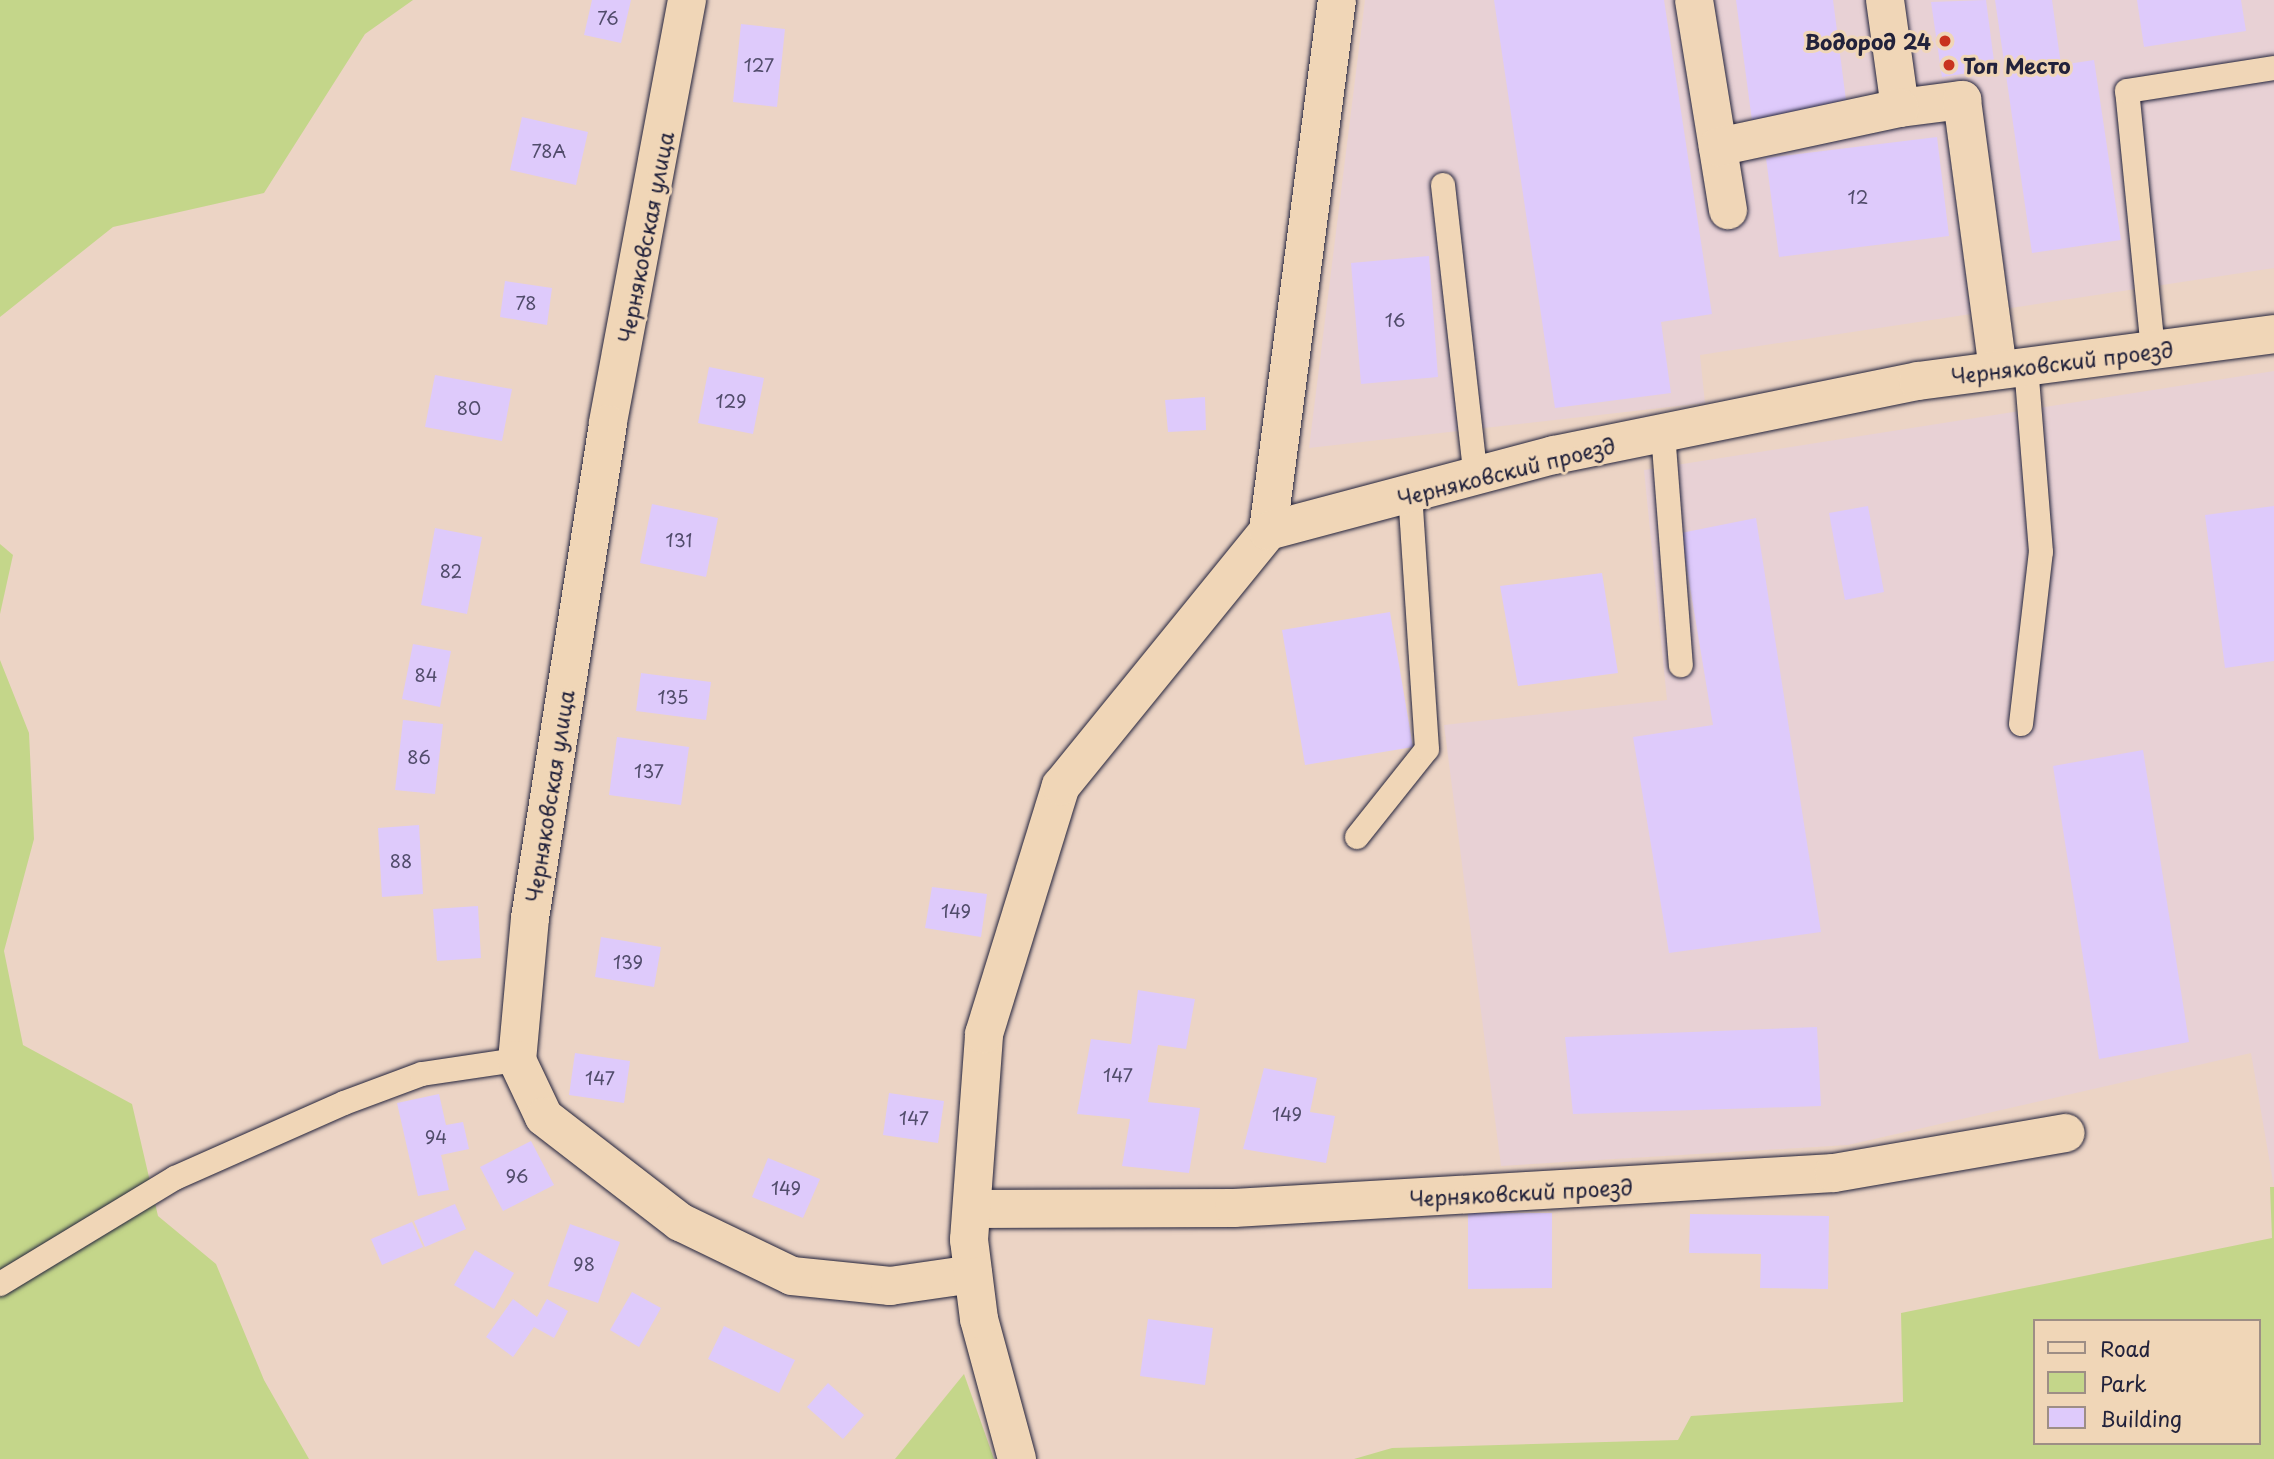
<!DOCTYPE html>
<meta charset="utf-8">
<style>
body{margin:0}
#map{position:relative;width:2274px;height:1459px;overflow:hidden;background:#ecd4c5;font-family:"Playpen Sans",sans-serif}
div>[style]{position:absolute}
.built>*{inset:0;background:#e8d1d5}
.green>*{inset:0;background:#c4d68a}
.building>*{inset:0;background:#decafb}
.roads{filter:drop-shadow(0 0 2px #22223b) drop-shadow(0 0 2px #22223b)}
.service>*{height:24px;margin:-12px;padding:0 12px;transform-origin:12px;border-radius:12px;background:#f0d6b7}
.minor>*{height:38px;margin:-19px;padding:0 19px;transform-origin:19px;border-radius:19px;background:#f0d6b7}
.tertiary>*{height:38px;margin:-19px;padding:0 19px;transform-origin:19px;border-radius:19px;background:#f0d6b7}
.dots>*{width:19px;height:19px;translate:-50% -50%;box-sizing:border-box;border:4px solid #f0d6b7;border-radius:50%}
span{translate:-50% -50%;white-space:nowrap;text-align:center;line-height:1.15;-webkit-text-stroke:6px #f0d6b7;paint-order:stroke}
.number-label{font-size:18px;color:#514c6b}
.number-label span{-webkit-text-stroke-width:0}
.poi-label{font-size:21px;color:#22223b;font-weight:700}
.right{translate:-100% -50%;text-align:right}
.left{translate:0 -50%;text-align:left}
.street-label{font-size:21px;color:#22223b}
.legend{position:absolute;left:2033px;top:1319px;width:228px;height:126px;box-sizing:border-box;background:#f0d6b7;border:2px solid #9e8e85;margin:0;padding:9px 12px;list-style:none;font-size:21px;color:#22223b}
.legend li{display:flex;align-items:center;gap:14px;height:35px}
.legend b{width:35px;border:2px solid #9e8e85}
</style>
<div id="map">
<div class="built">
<div style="clip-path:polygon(1365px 0,2274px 0,2274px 268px,1700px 355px,1705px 403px,1309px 448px)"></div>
<div style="clip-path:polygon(2274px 371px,2274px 1187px,2251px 1053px,1848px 1145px,1501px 1166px,1444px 725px,1667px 700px,1644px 470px)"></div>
</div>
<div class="green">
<div style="clip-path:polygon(0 0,413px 0,365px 34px,264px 193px,113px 227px,0 317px)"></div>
<div style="clip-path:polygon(0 544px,13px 555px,0 614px)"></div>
<div style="clip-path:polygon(0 660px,29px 733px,34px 839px,4px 951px,23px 1045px,132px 1104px,158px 1216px,216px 1264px,264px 1380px,309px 1459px,0 1459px)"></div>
<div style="clip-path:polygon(evenodd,2270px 1187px,2274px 1187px,2274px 1459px,1354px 1459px,1392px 1448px,1678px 1440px,1691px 1416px,1903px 1402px,1901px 1313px,2272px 1238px,2270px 1187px,2034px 1321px,2258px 1321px,2258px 1443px,2034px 1443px,2034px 1321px)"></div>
<div style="clip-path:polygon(964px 1374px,994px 1459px,895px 1459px)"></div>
</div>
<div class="building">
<div style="clip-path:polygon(592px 0,631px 0,621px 43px,584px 35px)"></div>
<div style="clip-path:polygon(1494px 0,1664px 0,1712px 314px,1661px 322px,1671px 393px,1555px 408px)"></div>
<div style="clip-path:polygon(1736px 0,1833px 0,1847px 108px,1752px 121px)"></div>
<div style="clip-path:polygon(1986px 0,1995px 69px,1942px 77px,1931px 2px)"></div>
<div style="clip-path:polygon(1995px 0,2052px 0,2061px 65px,2094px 60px,2121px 240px,2032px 253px)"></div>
<div style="clip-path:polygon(2137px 0,2241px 0,2246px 31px,2144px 47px)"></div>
<div style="clip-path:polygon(741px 24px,785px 29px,777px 107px,733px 102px)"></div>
<div style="clip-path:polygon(522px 117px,588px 132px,576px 185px,510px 170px)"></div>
<div style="clip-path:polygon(1937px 137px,1949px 236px,1779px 257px,1766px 158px)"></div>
<div style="clip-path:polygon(1429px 256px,1438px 377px,1361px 384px,1351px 263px)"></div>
<div style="clip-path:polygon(505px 281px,552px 288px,547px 325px,500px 317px)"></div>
<div style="clip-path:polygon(709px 367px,764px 378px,753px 434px,698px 423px)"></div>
<div style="clip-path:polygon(435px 375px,512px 389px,502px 441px,425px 427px)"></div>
<div style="clip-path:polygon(1205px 397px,1206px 430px,1168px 432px,1165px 400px)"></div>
<div style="clip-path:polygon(652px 504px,718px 518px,706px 577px,640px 563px)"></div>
<div style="clip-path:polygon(1868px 506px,1884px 592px,1845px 600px,1829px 513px)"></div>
<div style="clip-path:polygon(2274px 506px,2274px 661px,2225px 668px,2205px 515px)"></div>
<div style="clip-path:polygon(1756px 518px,1821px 932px,1669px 953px,1633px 737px,1713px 725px,1681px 533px)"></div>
<div style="clip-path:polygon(435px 528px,482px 537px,467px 614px,421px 605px)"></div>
<div style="clip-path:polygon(1602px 573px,1618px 673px,1518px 686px,1500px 586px)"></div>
<div style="clip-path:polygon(1390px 612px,1413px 747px,1305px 765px,1282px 630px)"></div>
<div style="clip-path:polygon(413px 644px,451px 651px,440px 707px,402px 699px)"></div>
<div style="clip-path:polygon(641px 673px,711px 682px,706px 720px,636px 711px)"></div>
<div style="clip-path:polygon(403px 720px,443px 724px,435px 794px,395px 790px)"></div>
<div style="clip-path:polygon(617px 737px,689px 747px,681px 805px,609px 795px)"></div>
<div style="clip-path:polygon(2143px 750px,2189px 1042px,2099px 1059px,2053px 766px)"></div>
<div style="clip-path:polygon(419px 825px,423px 894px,382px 897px,378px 828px)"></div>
<div style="clip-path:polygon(932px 887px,987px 894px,981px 937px,925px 928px)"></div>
<div style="clip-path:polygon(478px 906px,481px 958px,437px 961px,433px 909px)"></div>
<div style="clip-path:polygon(601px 937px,661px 947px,654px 987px,595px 977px)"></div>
<div style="clip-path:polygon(1138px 990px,1195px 999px,1186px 1049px,1158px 1045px,1148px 1102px,1200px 1108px,1189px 1173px,1122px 1166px,1130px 1119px,1077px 1114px,1091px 1039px,1131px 1044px)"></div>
<div style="clip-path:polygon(1817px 1027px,1821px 1106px,1573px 1114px,1565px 1037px)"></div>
<div style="clip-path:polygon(575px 1053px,630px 1061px,624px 1103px,569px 1095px)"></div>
<div style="clip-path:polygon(1264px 1068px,1317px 1078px,1310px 1112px,1335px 1116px,1326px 1163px,1243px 1149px)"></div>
<div style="clip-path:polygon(889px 1093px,944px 1101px,938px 1143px,883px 1135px)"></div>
<div style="clip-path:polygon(439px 1094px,446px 1125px,463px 1122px,469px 1149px,441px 1155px,449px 1190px,418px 1196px,397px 1103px)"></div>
<div style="clip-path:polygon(531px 1141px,554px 1185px,503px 1211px,480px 1167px)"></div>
<div style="clip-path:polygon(768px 1158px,820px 1179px,803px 1218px,752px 1197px)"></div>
<div style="clip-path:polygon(455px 1204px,466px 1229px,425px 1247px,414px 1221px)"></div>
<div style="clip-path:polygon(1468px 1213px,1552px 1213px,1552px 1288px,1468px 1289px)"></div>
<div style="clip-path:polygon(1690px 1214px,1829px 1216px,1828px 1289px,1760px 1288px,1761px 1254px,1689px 1253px)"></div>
<div style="clip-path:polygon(412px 1222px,423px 1247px,382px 1265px,371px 1239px)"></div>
<div style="clip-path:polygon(570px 1224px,620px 1242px,598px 1303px,548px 1286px)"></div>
<div style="clip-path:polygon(475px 1250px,514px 1273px,494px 1309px,454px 1285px)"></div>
<div style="clip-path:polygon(632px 1292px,661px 1308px,639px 1347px,610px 1330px)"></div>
<div style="clip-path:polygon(513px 1299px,537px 1317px,547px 1299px,568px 1311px,554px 1338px,534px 1327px,513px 1357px,486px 1337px)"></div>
<div style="clip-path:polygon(1148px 1319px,1213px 1328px,1205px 1385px,1140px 1376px)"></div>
<div style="clip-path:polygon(724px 1326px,795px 1360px,779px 1393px,708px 1359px)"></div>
<div style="clip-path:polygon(828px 1383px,864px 1415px,843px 1439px,807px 1407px)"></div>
</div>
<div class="roads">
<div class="service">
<div style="left:1443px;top:185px;width:294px;rotate:83.6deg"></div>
<div style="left:2153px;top:350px;width:260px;rotate:-95.7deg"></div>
<div style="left:2127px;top:91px;width:149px;rotate:-8.9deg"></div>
<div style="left:1663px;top:433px;width:233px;rotate:85.6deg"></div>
<div style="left:2021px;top:724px;width:173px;rotate:-83.4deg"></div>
<div style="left:2041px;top:552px;width:186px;rotate:-94.6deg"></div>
<div style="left:1357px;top:837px;width:112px;rotate:-51.5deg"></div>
<div style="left:1427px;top:749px;width:254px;rotate:-93.8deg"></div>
<div style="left:0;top:1284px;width:205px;rotate:-31.2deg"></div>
<div style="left:175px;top:1178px;width:185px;rotate:-23.9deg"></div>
<div style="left:344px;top:1103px;width:83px;rotate:-20.4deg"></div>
<div style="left:422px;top:1074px;width:96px;rotate:-8.4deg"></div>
</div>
<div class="minor">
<div style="left:687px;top:0;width:431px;rotate:100.6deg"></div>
<div style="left:608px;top:424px;width:500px;rotate:98.97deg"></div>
<div style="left:530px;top:918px;width:143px;rotate:95.2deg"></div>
<div style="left:517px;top:1060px;width:63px;rotate:64.7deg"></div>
<div style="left:544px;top:1117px;width:172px;rotate:37.7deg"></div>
<div style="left:680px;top:1222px;width:124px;rotate:25.7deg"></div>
<div style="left:792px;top:1276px;width:99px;rotate:5.8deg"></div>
<div style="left:890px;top:1286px;width:84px;rotate:-8.2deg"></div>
<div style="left:1694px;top:0;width:213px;rotate:80.8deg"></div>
<div style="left:1885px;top:0;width:109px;rotate:82.1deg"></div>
<div style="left:1900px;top:108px;width:63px;rotate:-7.4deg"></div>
<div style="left:1962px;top:100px;width:272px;rotate:82.4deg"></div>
<div style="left:1718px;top:147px;width:186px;rotate:-12.1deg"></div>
<div style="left:972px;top:1209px;width:262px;rotate:-0.2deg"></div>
<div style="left:1234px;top:1208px;width:601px;rotate:-3.34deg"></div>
<div style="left:1834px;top:1173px;width:235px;rotate:-9.8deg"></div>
<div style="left:1017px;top:1459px;width:145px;rotate:-105.2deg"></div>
<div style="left:979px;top:1319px;width:80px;rotate:-97.2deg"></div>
<div style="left:969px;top:1240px;width:207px;rotate:-85.8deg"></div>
<div style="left:984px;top:1034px;width:260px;rotate:-72.8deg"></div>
<div style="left:1061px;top:786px;width:328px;rotate:-50.9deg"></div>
<div style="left:1268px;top:531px;width:535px;rotate:-82.6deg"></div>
</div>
<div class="tertiary">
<div style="left:1268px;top:531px;width:296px;rotate:-14.9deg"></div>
<div style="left:1554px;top:455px;width:371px;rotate:-11.5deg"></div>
<div style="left:1918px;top:381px;width:359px;rotate:-7.5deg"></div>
</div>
</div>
<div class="dots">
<div style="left:1945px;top:41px;background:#c8321e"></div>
<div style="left:1949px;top:65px;background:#c8321e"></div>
</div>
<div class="number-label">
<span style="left:608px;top:18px">76</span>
<span style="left:759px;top:65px">127</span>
<span style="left:549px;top:151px">78А</span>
<span style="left:1858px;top:197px">12</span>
<span style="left:526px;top:303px">78</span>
<span style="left:1395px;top:320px">16</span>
<span style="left:731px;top:401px">129</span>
<span style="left:469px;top:408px">80</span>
<span style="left:679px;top:540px">131</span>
<span style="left:451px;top:571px">82</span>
<span style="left:426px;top:675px">84</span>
<span style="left:673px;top:697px">135</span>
<span style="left:419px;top:757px">86</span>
<span style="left:649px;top:771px">137</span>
<span style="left:401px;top:861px">88</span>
<span style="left:956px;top:911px">149</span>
<span style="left:628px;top:962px">139</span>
<span style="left:1118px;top:1075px">147</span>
<span style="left:600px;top:1078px">147</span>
<span style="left:1287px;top:1114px">149</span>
<span style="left:914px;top:1118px">147</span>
<span style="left:436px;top:1137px">94</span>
<span style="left:517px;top:1176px">96</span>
<span style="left:786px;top:1188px">149</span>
<span style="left:584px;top:1264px">98</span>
</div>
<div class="poi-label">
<span class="right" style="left:1931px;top:41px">Водород 24</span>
<span class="left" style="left:1963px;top:65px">Топ Место</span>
</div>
<div class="street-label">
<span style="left:645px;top:237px;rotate:-79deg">Черняковская улица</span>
<span style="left:2062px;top:362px;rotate:-7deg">Черняковский проезд</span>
<span style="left:1506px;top:471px;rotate:-14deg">Черняковский проезд</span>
<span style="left:549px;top:796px;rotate:-81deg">Черняковская улица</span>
<span style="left:1521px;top:1192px;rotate:-3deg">Черняковский проезд</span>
</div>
<ul class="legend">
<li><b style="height:9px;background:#f0d6b7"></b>Road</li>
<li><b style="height:19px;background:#c4d68a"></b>Park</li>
<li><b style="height:19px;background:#decafb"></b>Building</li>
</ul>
</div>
